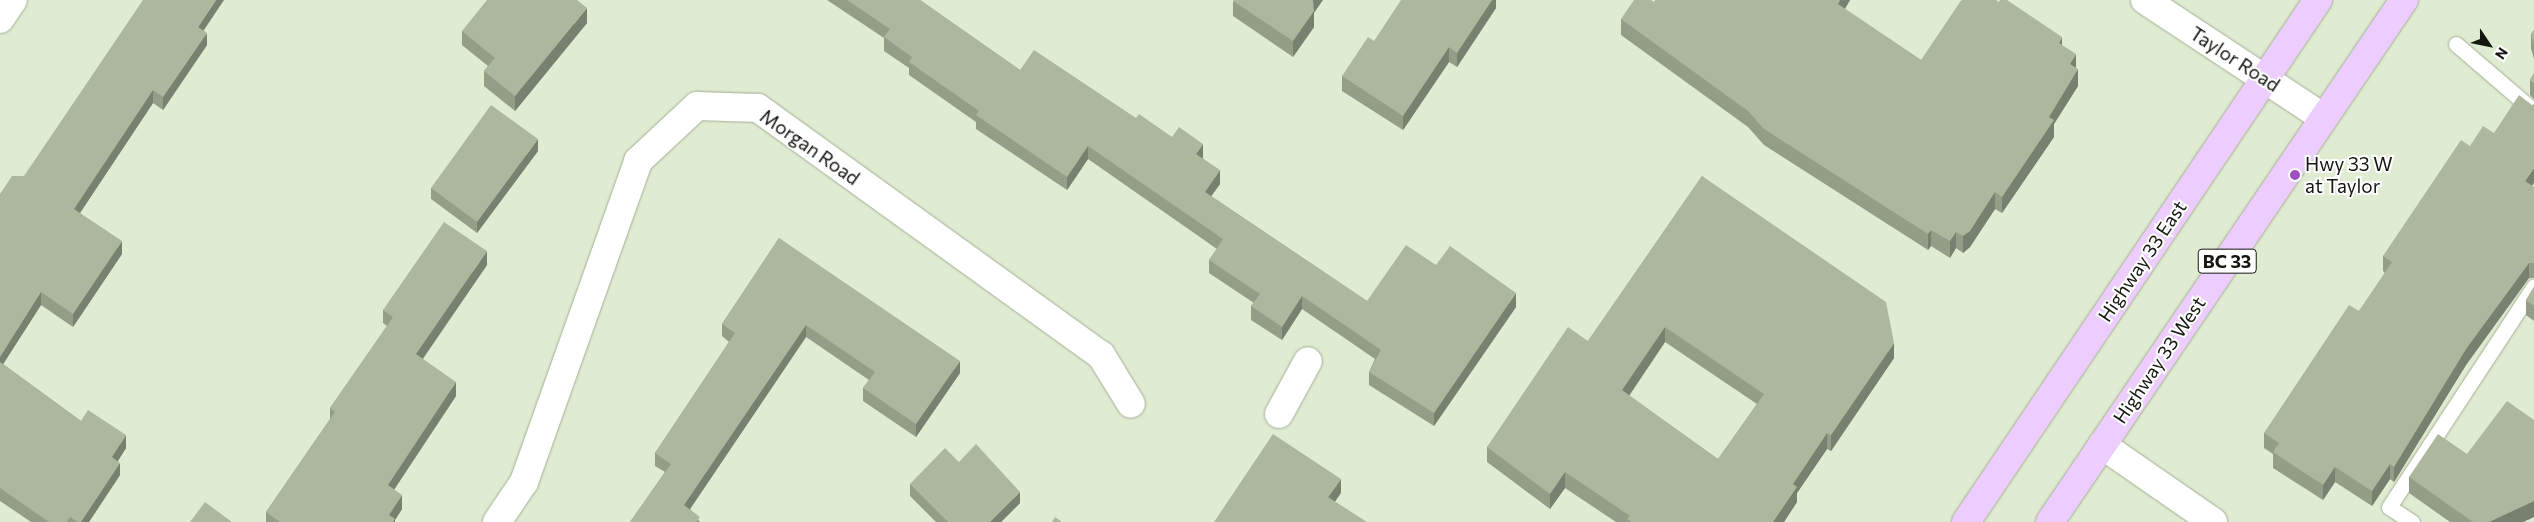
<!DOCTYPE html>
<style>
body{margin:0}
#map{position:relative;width:2534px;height:522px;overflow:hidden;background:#e0ecd2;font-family:Commissioner,sans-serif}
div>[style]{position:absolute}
.roads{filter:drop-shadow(0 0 1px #a3ae95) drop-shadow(0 0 1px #a3ae95)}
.lane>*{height:15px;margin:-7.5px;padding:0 7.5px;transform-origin:7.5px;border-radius:7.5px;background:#fff}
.street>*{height:28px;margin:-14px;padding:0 14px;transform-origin:14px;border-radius:14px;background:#fff}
.primary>*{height:28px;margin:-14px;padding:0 14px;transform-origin:14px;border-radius:14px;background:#eccdfd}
.wall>*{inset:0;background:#949d88}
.shaded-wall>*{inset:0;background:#78806f}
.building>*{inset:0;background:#acb79e}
.dots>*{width:14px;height:14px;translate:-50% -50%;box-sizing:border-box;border:2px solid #fff;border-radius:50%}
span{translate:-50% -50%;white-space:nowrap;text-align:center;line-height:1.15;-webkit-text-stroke:4px #fff;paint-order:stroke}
.shield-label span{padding:1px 4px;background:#fff;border:1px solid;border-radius:4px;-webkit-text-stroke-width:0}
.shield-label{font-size:18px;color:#13170e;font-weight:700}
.street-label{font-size:19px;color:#13170e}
.poi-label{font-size:19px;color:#13170e}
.left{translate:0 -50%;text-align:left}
.north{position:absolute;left:2464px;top:20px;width:50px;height:50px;-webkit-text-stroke:4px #fff;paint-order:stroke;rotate:124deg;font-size:14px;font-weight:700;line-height:20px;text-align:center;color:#13170e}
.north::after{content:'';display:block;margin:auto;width:18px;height:22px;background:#13170e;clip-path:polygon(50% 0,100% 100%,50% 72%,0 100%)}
</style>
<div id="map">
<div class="roads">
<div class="lane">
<div style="left:2456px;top:44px;width:103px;rotate:40.7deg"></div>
<div style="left:2412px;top:522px;width:27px;rotate:-147deg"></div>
<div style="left:2389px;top:507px;width:264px;rotate:-56.7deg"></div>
</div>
<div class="street">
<div style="left:2145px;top:0;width:214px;rotate:33.4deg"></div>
<div style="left:0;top:19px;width:23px;rotate:-56deg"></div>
<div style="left:1279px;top:414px;width:60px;rotate:-61.3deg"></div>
<div style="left:2102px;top:445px;width:135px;rotate:34.7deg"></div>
<div style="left:497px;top:522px;width:48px;rotate:-56deg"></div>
<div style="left:524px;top:482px;width:341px;rotate:-70.4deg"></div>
<div style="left:638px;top:161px;width:81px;rotate:-43deg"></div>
<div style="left:697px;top:106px;width:61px;rotate:1.9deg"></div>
<div style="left:758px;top:108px;width:423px;rotate:35.8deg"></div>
<div style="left:1101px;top:355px;width:57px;rotate:58.5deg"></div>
</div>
<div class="primary">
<div style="left:1966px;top:522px;width:630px;rotate:-56.01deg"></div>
<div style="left:2050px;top:522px;width:631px;rotate:-55.86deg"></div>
</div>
</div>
<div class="wall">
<div style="clip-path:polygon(827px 0,920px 0,1020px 70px,1136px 118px,1172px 137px,1203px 157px,1203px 158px,1220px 184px,1211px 196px,1367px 301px,1436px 265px,1516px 307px,1434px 426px,1369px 385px,1369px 372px,1375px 359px,1302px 309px,1282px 340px,1251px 320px,1251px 306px,1254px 303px,1209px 273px,1209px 260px,1217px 249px,1088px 159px,1067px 190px,976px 129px,976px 122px,909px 75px,909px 68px,884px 51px,884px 38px)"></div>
<div style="clip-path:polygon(1496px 0,1496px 8px,1457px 67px,1449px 62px,1403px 130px,1342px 91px,1342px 76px,1374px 41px)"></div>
<div style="clip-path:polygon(1656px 0,1850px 0,1845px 9px,1921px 60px,2062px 45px,2076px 68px,2078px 86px,2054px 124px,2054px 137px,2002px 213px,1995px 209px,1970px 247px,1963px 253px,1956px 248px,1950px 258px,1931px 246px,1928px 250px,1764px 145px,1748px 127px,1621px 35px,1621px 19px,1654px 2px)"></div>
<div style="clip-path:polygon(1233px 1px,1314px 13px,1314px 27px,1293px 57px,1233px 16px)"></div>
<div style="clip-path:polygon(587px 23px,515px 111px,484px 86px,484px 71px,488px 66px,462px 45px,462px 31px)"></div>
<div style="clip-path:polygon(2534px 30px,2534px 59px,2531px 49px,2531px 34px)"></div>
<div style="clip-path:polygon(204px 31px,207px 45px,163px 110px,153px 103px,80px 213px,122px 254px,73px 327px,41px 305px,3px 364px,81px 421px,126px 448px,118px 461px,120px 475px,89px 522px,31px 522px,0 501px,0 194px,24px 176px)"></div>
<div style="clip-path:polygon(2534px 73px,2534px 99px,2530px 95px,2530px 80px)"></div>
<div style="clip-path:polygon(538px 151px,477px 233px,431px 199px,431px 188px)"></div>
<div style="clip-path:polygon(evenodd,1702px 176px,1894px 358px,1831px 451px,1827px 449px,1797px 493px,1797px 502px,1784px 522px,1616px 522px,1565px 488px,1550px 509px,1487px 462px,1487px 447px,1588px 341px,1702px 176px,1665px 342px,1757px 404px,1718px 459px,1629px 396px,1665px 342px)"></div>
<div style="clip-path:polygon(2532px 186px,2534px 187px,2534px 278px,2529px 278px,2466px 365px,2394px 482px,2390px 479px,2372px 506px,2335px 482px,2323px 500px,2273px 468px,2273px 454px,2264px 448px,2264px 433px,2359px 311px,2385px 273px,2383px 271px,2383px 256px)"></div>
<div style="clip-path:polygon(779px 238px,960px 373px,916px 437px,863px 401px,863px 388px,869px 380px,806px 337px,690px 509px,700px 522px,630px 522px,665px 472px,655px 466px,655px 453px,729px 342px,722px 336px,722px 324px)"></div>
<div style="clip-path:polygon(487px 265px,423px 359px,456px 396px,394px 489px,402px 509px,395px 520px,395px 522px,266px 522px,266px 512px,330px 419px,330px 408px,387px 326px,383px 323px,383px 310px)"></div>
<div style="clip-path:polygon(2534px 287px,2534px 321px,2526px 315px,2526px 300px)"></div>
<div style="clip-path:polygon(2534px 420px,2534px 517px,2523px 522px,2450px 522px,2409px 493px,2409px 477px,2467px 454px)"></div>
<div style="clip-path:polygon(959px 462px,1020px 503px,1001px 522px,936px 522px,910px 496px,910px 484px)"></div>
</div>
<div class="shaded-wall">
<div style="clip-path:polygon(216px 0,224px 0,198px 39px,198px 27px)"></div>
<div style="clip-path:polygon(1313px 0,1323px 0,1314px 13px,1314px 27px,1293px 57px,1293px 41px)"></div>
<div style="clip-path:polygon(1492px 0,1496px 0,1496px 8px,1457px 67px,1457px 53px)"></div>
<div style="clip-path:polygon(1840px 0,1850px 0,1838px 20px,1838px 4px)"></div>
<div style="clip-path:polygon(587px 8px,587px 23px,515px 111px,515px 96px)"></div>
<div style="clip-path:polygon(207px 33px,207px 45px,163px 110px,163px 97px)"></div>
<div style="clip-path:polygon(2062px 37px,2062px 54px,2059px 43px)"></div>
<div style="clip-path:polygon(1449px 47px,1449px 62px,1403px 130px,1403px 116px)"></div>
<div style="clip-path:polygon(2076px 54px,2076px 71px,2070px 64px)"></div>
<div style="clip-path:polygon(2078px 69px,2078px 86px,2054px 124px,2054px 137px,2002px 213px,2002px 197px,2049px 117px)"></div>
<div style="clip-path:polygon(153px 90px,153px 103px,74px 222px,74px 209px)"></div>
<div style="clip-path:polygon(538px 139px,538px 151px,477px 233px,477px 222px)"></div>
<div style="clip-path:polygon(1203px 144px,1203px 157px,1196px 167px,1196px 154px)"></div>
<div style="clip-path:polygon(1088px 146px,1088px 159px,1067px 190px,1067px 177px)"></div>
<div style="clip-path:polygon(2534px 168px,2534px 183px,2525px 196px,2525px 181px)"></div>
<div style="clip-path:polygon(1220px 170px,1220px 184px,1205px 205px,1205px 192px)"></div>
<div style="clip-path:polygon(1995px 192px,1995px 209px,1970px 247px,1963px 253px,1963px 236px)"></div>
<div style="clip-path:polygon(1931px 230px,1931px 246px,1928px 250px,1928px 234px)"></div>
<div style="clip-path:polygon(1956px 232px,1956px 248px,1950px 258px,1950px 241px)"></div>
<div style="clip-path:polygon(122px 241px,122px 254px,73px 327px,73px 314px)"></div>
<div style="clip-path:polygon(487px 251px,487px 265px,416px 368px,416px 354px)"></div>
<div style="clip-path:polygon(2529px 263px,2529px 278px,2466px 365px,2394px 482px,2394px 467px,2466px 349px)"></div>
<div style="clip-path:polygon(41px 292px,41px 305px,0 369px,0 357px)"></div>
<div style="clip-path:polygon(1516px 293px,1516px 307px,1434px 426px,1434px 413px)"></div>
<div style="clip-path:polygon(1302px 296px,1302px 309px,1282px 340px,1282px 327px)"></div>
<div style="clip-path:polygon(806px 325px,806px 337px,684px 518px,684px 505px)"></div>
<div style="clip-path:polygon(1665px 327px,1665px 342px,1622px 406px,1622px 390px)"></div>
<div style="clip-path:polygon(1894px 343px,1894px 358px,1831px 451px,1831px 435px)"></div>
<div style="clip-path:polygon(960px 361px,960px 373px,916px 437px,916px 424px)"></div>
<div style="clip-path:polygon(456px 382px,456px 396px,388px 499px,388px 485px)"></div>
<div style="clip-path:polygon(1827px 433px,1827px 449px,1797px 493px,1797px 502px,1784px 522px,1773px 522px,1793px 484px)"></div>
<div style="clip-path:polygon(126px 435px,126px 448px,112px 470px,112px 457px)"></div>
<div style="clip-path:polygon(120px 463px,120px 475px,89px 522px,81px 522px)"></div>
<div style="clip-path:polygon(2390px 464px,2390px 479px,2372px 506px,2372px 491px)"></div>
<div style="clip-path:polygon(2335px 467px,2335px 482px,2323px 500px,2323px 485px)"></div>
<div style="clip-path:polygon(1565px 472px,1565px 488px,1550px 509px,1550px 494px)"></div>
<div style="clip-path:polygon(1341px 479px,1341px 493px,1328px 512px,1328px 497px)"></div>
<div style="clip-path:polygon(1020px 492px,1020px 503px,1001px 522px,990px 522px)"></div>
<div style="clip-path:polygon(402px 495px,402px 509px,395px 520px,395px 522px,389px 522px,389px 515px)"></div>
<div style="clip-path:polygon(2534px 501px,2534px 517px,2523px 522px,2489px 522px)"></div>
</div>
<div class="building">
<div style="clip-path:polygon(143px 0,216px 0,198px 27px,207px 33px,163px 97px,153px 90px,74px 209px,122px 241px,73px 314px,41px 292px,0 357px,0 194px,12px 176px,24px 176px)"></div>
<div style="clip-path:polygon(487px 0,577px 0,587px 8px,515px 96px,484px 71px,495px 58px,462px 31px)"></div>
<div style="clip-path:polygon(847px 0,920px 0,1020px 70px,1034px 50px,1136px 118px,1139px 114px,1172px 137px,1179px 127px,1203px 144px,1196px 154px,1220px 170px,1205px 192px,1367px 301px,1406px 245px,1436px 265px,1450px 246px,1516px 293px,1434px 413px,1369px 372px,1381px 350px,1302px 296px,1282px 327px,1251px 306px,1260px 294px,1209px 260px,1223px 239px,1088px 146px,1067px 177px,976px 115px,979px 111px,909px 62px,912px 57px,884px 37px,890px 29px)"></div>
<div style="clip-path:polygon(1234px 0,1313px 0,1314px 11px,1293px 41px,1233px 1px)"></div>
<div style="clip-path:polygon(1401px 0,1492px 0,1457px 53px,1449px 47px,1403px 116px,1342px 76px,1368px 37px,1374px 41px)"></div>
<div style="clip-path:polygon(1634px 0,1651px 0,1654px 2px,1656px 0,1840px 0,1838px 4px,1921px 60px,1960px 2px,1962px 0,1996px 0,1999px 2px,2000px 0,2007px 0,2062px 37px,2059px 43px,2076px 54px,2070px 64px,2078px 69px,2049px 117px,2054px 120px,2002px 197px,1995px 192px,1970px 231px,1963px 236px,1956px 232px,1950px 241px,1931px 230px,1928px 234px,1764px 129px,1748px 111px,1621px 19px)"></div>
<div style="clip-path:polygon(2534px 30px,2534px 44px,2531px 34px)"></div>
<div style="clip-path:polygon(2534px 73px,2534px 84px,2530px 80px)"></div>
<div style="clip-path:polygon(2519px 95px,2532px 105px,2534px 104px,2534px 168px,2525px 181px,2534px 187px,2534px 263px,2529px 263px,2466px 349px,2394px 467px,2390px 464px,2372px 491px,2335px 467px,2323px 485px,2273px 452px,2279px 443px,2264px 433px,2349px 305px,2359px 311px,2392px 262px,2383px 256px,2461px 140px,2470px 146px,2483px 126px,2494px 133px)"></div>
<div style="clip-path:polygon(491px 105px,538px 139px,477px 222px,431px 188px)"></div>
<div style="clip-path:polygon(evenodd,1702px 176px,1886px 302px,1894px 343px,1831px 435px,1827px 433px,1793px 484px,1797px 487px,1773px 522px,1632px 522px,1627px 519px,1630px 516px,1565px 472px,1550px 494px,1487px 447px,1568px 327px,1588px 341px,1702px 176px,1665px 327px,1764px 394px,1718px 459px,1622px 390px,1665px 327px)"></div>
<div style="clip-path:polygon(444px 222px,487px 251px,416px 354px,456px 382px,388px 485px,402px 495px,389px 515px,395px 519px,393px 522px,280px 522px,266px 512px,335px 412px,330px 408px,393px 317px,383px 310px)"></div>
<div style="clip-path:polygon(779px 238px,960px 361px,916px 424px,863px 388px,875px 372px,806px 325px,684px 505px,700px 517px,696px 522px,630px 522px,671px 464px,655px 453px,735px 333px,722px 324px)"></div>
<div style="clip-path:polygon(2534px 287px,2534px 306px,2526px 300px)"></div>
<div style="clip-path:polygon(0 362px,81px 421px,88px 410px,126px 435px,112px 457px,120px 463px,81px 522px,78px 522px,70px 517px,67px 522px,49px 522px,0 488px)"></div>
<div style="clip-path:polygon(2507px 401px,2534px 420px,2534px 501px,2489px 522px,2473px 522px,2409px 477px,2438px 434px,2467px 454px)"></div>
<div style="clip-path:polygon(1273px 434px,1341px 479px,1328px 497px,1367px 522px,1214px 522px)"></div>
<div style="clip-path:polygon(976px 444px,1020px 492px,990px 522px,948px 522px,910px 484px,945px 448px,959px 462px)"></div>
<div style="clip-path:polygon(205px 502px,232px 522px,190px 522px)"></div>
<div style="clip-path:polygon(1055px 517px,1062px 522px,1052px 522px)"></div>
</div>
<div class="dots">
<div style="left:2295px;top:175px;background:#9c50c2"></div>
</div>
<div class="shield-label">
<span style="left:2227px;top:261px">BC 33</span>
</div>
<div class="street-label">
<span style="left:2235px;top:59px;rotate:33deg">Taylor Road</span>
<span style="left:810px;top:147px;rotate:35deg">Morgan Road</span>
<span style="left:2142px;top:261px;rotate:-56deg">Highway 33 East</span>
<span style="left:2159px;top:360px;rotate:-56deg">Highway 33 West</span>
</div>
<div class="poi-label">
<span class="left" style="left:2305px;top:175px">Hwy 33 W<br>at Taylor</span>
</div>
<div class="north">N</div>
</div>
